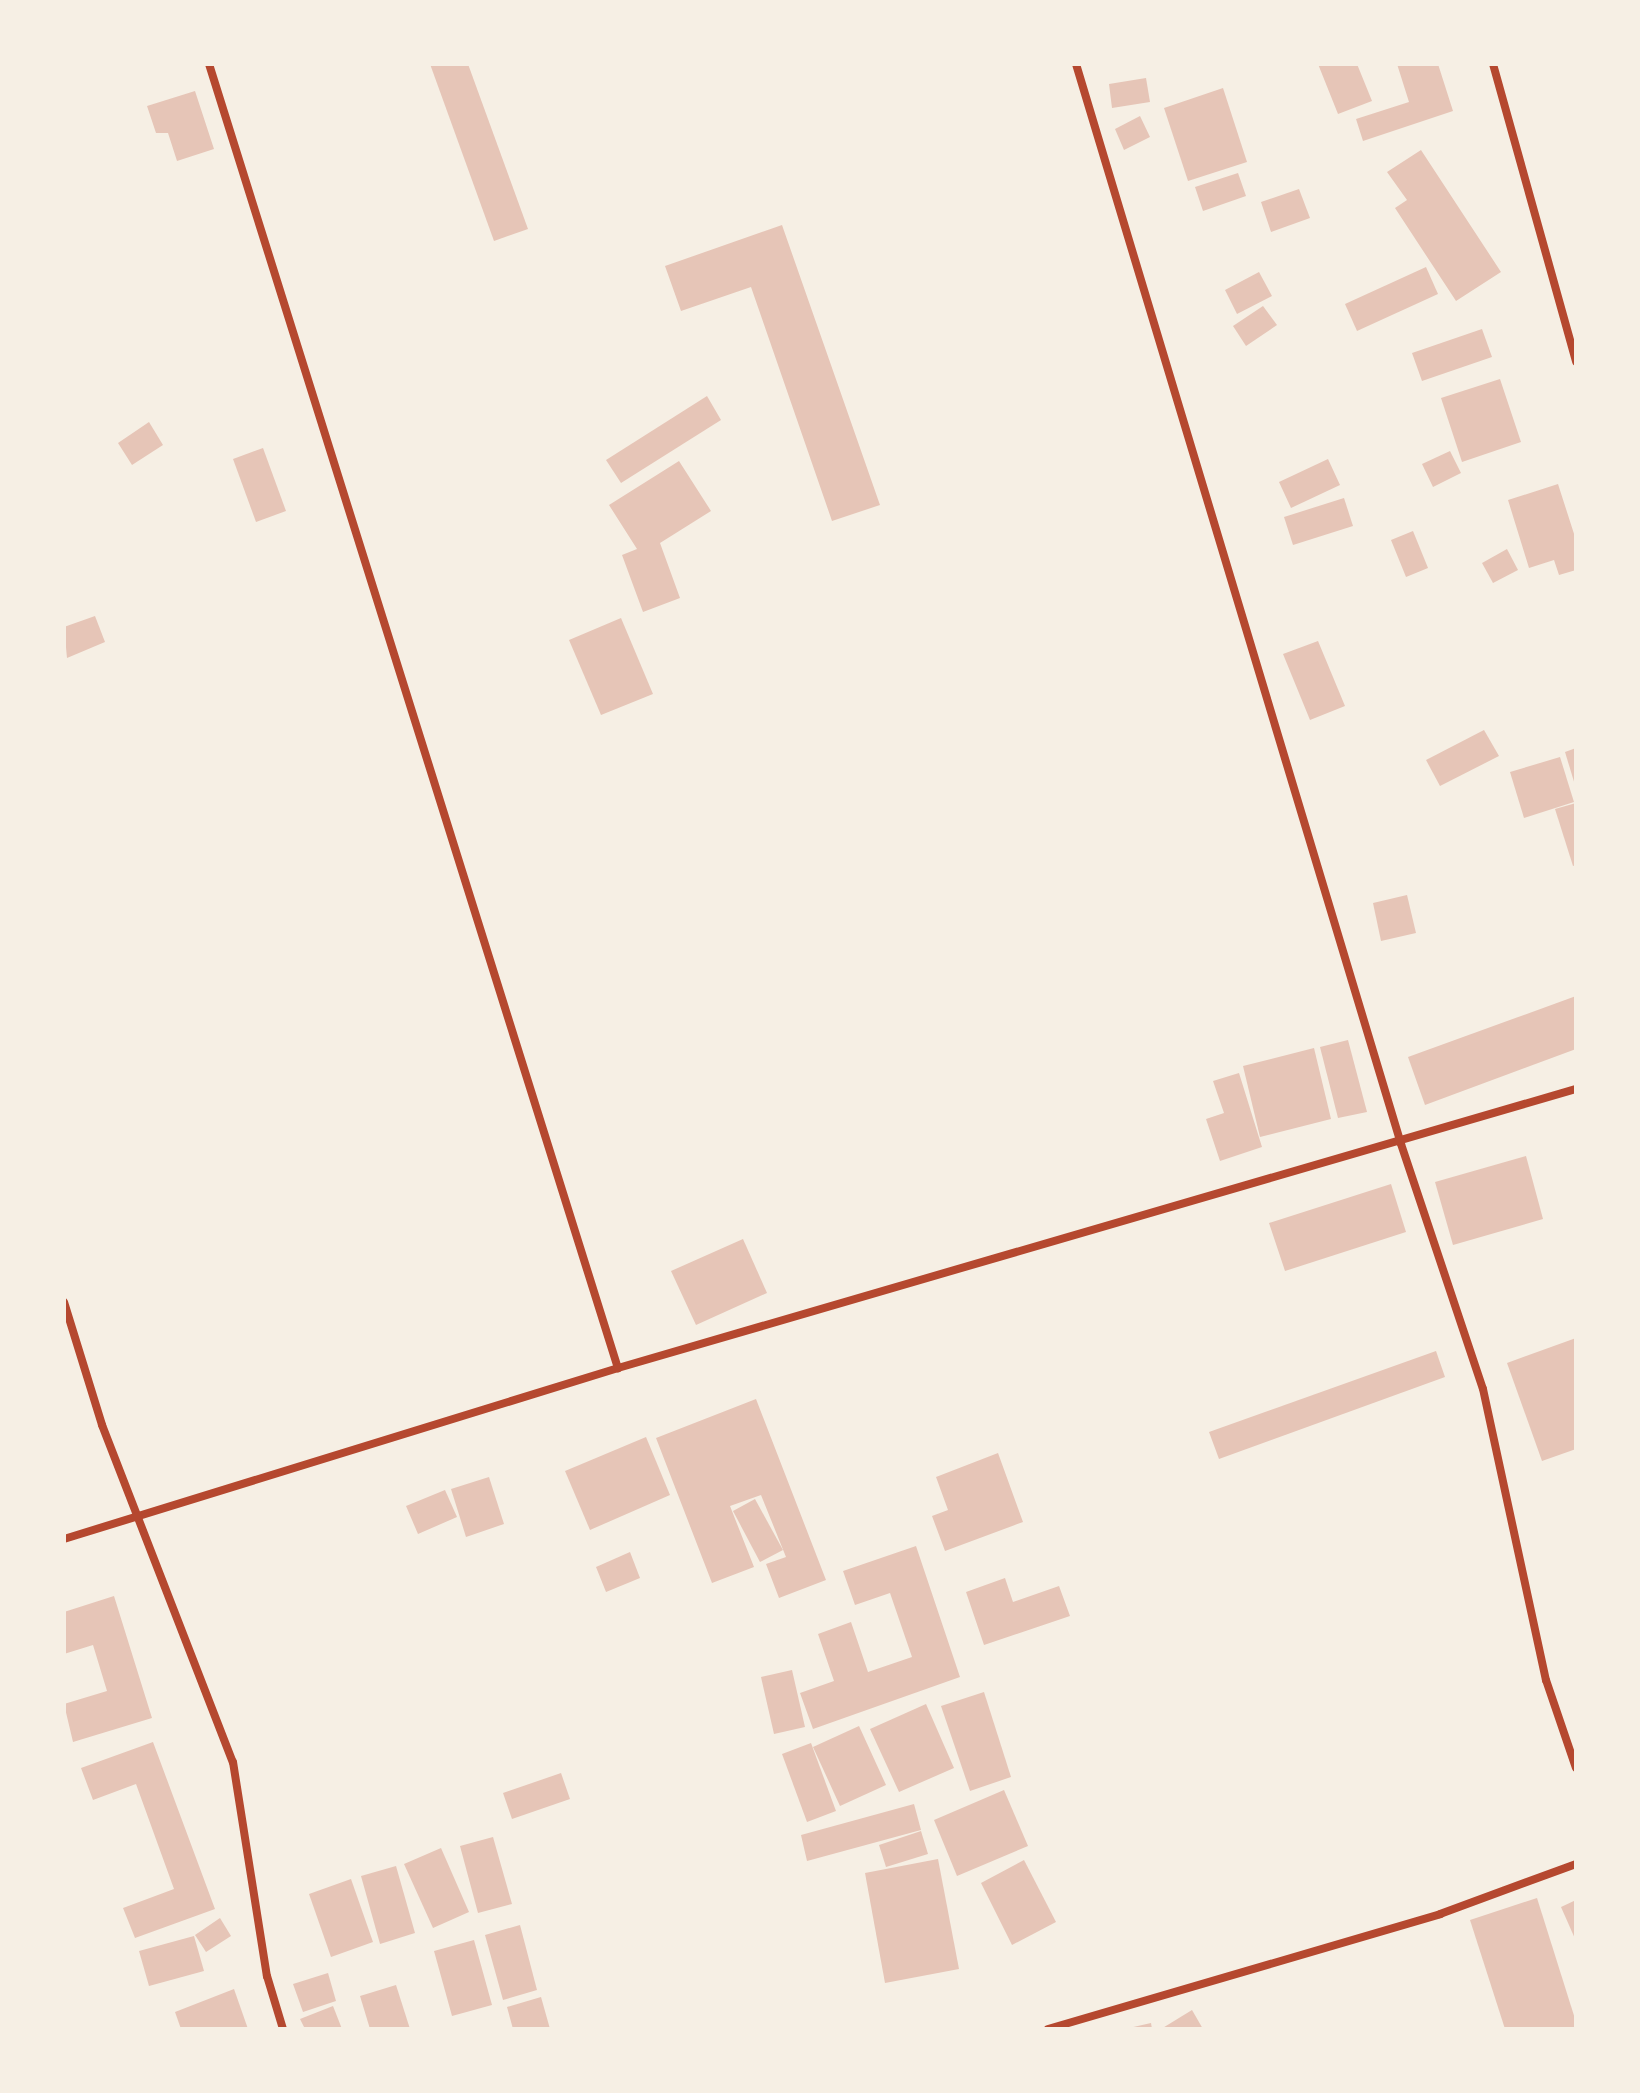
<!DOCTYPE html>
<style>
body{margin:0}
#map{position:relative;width:1640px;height:2093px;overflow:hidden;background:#f6efe4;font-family:"Asap Condensed",sans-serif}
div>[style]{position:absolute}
.building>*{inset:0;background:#e6c5b7}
.minor>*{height:8px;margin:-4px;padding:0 4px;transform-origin:4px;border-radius:4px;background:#b5482f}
span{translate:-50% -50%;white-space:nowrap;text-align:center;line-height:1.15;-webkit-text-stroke:7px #f6efe4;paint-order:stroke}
.frame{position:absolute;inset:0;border:66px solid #f6efe4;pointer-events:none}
</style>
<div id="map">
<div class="building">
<div style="clip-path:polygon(430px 64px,468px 64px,528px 229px,494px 241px)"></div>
<div style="clip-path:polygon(1318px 64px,1357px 64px,1372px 101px,1338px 114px)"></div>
<div style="clip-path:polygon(1397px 64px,1438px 64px,1453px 111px,1363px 141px,1356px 119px,1409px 102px)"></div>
<div style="clip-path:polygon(1146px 78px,1150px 102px,1112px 108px,1109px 84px)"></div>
<div style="clip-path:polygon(1223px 88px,1247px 162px,1188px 181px,1164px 108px)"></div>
<div style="clip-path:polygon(195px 91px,214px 149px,177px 161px,168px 133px,156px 133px,147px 106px)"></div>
<div style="clip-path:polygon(1140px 116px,1150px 137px,1124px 150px,1115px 129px)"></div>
<div style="clip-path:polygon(1421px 150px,1501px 272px,1456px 301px,1395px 208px,1407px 200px,1387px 172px)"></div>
<div style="clip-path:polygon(1238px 173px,1246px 196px,1203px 211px,1195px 187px)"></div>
<div style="clip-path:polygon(1299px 189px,1310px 218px,1271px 232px,1261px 202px)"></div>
<div style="clip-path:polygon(782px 225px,880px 505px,832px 521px,751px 287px,681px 311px,665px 266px)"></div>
<div style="clip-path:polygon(1426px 267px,1438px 294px,1357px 331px,1345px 304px)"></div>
<div style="clip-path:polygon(1259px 272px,1272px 296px,1237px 314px,1225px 290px)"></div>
<div style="clip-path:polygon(1263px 306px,1277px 325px,1246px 346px,1233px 326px)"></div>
<div style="clip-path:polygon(1482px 329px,1492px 357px,1422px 381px,1412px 353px)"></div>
<div style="clip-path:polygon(1500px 379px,1521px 442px,1462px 462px,1441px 398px)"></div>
<div style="clip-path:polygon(707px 396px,721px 420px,621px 483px,606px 460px)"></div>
<div style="clip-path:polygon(149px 422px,163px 445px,132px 465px,118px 443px)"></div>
<div style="clip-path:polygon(263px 448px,286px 511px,256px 522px,233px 459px)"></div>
<div style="clip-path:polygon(1450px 451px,1461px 473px,1433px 487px,1422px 464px)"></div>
<div style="clip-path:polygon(1328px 459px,1340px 485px,1291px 508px,1279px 482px)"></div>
<div style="clip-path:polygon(679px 461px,711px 511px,660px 543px,680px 598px,643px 612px,622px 555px,637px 549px,609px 505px)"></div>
<div style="clip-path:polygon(1558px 484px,1576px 540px,1576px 570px,1559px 575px,1554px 560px,1529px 568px,1508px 500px)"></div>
<div style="clip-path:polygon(1344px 498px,1353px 526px,1293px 545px,1284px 517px)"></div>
<div style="clip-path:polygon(1413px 531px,1428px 568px,1406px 577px,1391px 540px)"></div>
<div style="clip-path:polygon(1507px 549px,1518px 570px,1493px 583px,1482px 563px)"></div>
<div style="clip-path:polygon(95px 616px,105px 642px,67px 658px,64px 627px)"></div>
<div style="clip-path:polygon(621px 618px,653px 694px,601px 715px,569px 640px)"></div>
<div style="clip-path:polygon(1318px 641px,1345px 706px,1310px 720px,1283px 654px)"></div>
<div style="clip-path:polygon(1484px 730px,1499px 756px,1440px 786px,1426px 760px)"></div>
<div style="clip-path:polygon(1576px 748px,1576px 785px,1575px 785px,1565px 752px)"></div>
<div style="clip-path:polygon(1560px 757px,1574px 802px,1524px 818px,1510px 772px)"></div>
<div style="clip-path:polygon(1576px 803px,1576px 865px,1573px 866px,1555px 809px)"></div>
<div style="clip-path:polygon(1407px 895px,1416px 933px,1381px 941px,1373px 903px)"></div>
<div style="clip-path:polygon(1576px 996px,1576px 1049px,1425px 1105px,1408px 1057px)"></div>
<div style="clip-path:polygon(1348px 1040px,1367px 1112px,1338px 1118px,1320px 1047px)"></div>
<div style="clip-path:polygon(1314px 1048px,1331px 1119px,1260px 1137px,1243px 1066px)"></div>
<div style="clip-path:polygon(1239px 1073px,1262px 1147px,1220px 1161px,1206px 1119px,1224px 1113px,1213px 1081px)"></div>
<div style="clip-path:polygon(1526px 1156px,1543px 1219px,1453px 1245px,1435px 1182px)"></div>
<div style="clip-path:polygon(1391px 1184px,1406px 1232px,1285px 1271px,1269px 1223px)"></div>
<div style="clip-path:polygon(743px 1239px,767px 1293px,696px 1325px,671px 1271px)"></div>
<div style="clip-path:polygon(1576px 1338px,1576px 1449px,1542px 1461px,1507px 1363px)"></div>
<div style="clip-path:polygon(1436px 1351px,1445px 1377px,1219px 1459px,1209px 1432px)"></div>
<div style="clip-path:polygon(756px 1399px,826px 1580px,779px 1598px,766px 1564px,786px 1557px,761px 1495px,730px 1506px,754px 1567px,712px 1583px,656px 1438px)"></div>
<div style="clip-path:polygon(646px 1437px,670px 1495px,590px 1530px,565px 1471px)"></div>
<div style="clip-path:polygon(998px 1453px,1023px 1522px,945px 1551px,932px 1516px,948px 1510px,936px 1477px)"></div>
<div style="clip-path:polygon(489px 1477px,504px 1524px,466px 1537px,451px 1489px)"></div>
<div style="clip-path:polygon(445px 1490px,457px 1517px,418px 1534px,406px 1506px)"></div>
<div style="clip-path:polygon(755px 1499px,783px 1550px,760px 1562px,733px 1511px)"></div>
<div style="clip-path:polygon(916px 1546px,960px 1677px,813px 1729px,800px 1693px,834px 1681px,818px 1634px,851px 1622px,868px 1672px,912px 1657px,890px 1593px,855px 1605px,843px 1571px)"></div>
<div style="clip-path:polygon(630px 1552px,640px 1578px,606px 1592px,596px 1567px)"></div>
<div style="clip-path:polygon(1005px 1578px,1013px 1602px,1059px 1586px,1070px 1616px,984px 1645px,966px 1592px)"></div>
<div style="clip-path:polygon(114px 1596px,152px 1718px,73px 1742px,64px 1704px,107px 1691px,93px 1645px,64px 1654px,64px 1612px)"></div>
<div style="clip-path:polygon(792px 1670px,805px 1727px,774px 1734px,761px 1677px)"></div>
<div style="clip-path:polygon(984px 1692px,1011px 1777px,970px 1791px,941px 1706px)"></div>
<div style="clip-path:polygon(926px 1704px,954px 1768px,899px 1792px,870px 1729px)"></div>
<div style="clip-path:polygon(859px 1726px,886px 1785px,840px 1806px,813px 1747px)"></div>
<div style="clip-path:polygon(153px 1742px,215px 1909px,135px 1938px,123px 1908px,174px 1889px,136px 1784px,93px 1800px,81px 1768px)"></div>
<div style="clip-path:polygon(811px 1743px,836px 1811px,807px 1822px,782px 1754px)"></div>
<div style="clip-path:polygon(561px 1773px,570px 1799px,512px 1819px,503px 1793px)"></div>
<div style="clip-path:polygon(1004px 1790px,1028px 1846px,957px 1876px,934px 1820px)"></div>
<div style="clip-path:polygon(914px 1804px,921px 1830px,807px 1861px,801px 1835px)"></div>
<div style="clip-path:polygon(921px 1831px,928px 1854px,886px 1867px,879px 1845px)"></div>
<div style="clip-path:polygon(493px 1837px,512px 1904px,478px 1913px,460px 1846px)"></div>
<div style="clip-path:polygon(441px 1848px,469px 1912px,433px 1928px,404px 1864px)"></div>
<div style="clip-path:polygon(938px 1859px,959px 1969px,885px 1983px,865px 1873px)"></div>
<div style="clip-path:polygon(1024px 1860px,1056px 1922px,1012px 1945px,981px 1883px)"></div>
<div style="clip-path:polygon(396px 1866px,415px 1933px,380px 1944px,361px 1876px)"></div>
<div style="clip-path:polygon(351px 1879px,373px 1942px,331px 1957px,309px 1894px)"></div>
<div style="clip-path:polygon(1537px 1898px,1576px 2022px,1576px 2029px,1505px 2029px,1470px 1920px)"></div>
<div style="clip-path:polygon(1576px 1900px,1576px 1941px,1561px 1907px)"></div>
<div style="clip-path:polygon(220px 1918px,231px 1936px,206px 1952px,195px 1935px)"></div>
<div style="clip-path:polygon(520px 1925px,537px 1990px,503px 2000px,485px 1935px)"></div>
<div style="clip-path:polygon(194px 1936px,204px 1971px,149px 1986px,139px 1951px)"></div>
<div style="clip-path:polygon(474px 1940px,492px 2005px,452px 2016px,434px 1951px)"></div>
<div style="clip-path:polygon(328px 1973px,336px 2001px,303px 2012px,293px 1984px)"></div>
<div style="clip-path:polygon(396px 1985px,410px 2029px,370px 2029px,360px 1996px)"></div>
<div style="clip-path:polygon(234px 1989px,248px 2029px,181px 2029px,175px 2012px)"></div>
<div style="clip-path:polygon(541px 1997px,550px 2029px,513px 2029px,507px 2007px)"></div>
<div style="clip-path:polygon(333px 2006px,342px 2029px,305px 2029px,300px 2019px)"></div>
<div style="clip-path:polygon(1192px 2010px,1203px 2029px,1161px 2029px)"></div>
<div style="clip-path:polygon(1151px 2023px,1152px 2029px,1130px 2029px,1129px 2028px)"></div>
</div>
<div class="minor">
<div style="left:209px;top:64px;width:1367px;rotate:72.59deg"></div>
<div style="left:1076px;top:64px;width:1128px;rotate:73.25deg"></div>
<div style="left:1401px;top:1144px;width:258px;rotate:71.5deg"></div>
<div style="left:1483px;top:1389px;width:298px;rotate:77.8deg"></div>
<div style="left:1546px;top:1680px;width:93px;rotate:71.2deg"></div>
<div style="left:1493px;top:64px;width:309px;rotate:74.4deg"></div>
<div style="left:64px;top:1302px;width:129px;rotate:72.8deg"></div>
<div style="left:102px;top:1425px;width:362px;rotate:68.8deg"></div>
<div style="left:233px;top:1762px;width:217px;rotate:81deg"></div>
<div style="left:267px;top:1976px;width:55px;rotate:73.2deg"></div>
<div style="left:64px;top:1539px;width:580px;rotate:-17.15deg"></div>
<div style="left:618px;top:1368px;width:998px;rotate:-16.24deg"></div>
<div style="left:1048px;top:2029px;width:409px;rotate:-16.3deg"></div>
<div style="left:1440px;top:1914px;width:145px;rotate:-20.2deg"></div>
</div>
<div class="frame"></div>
</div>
